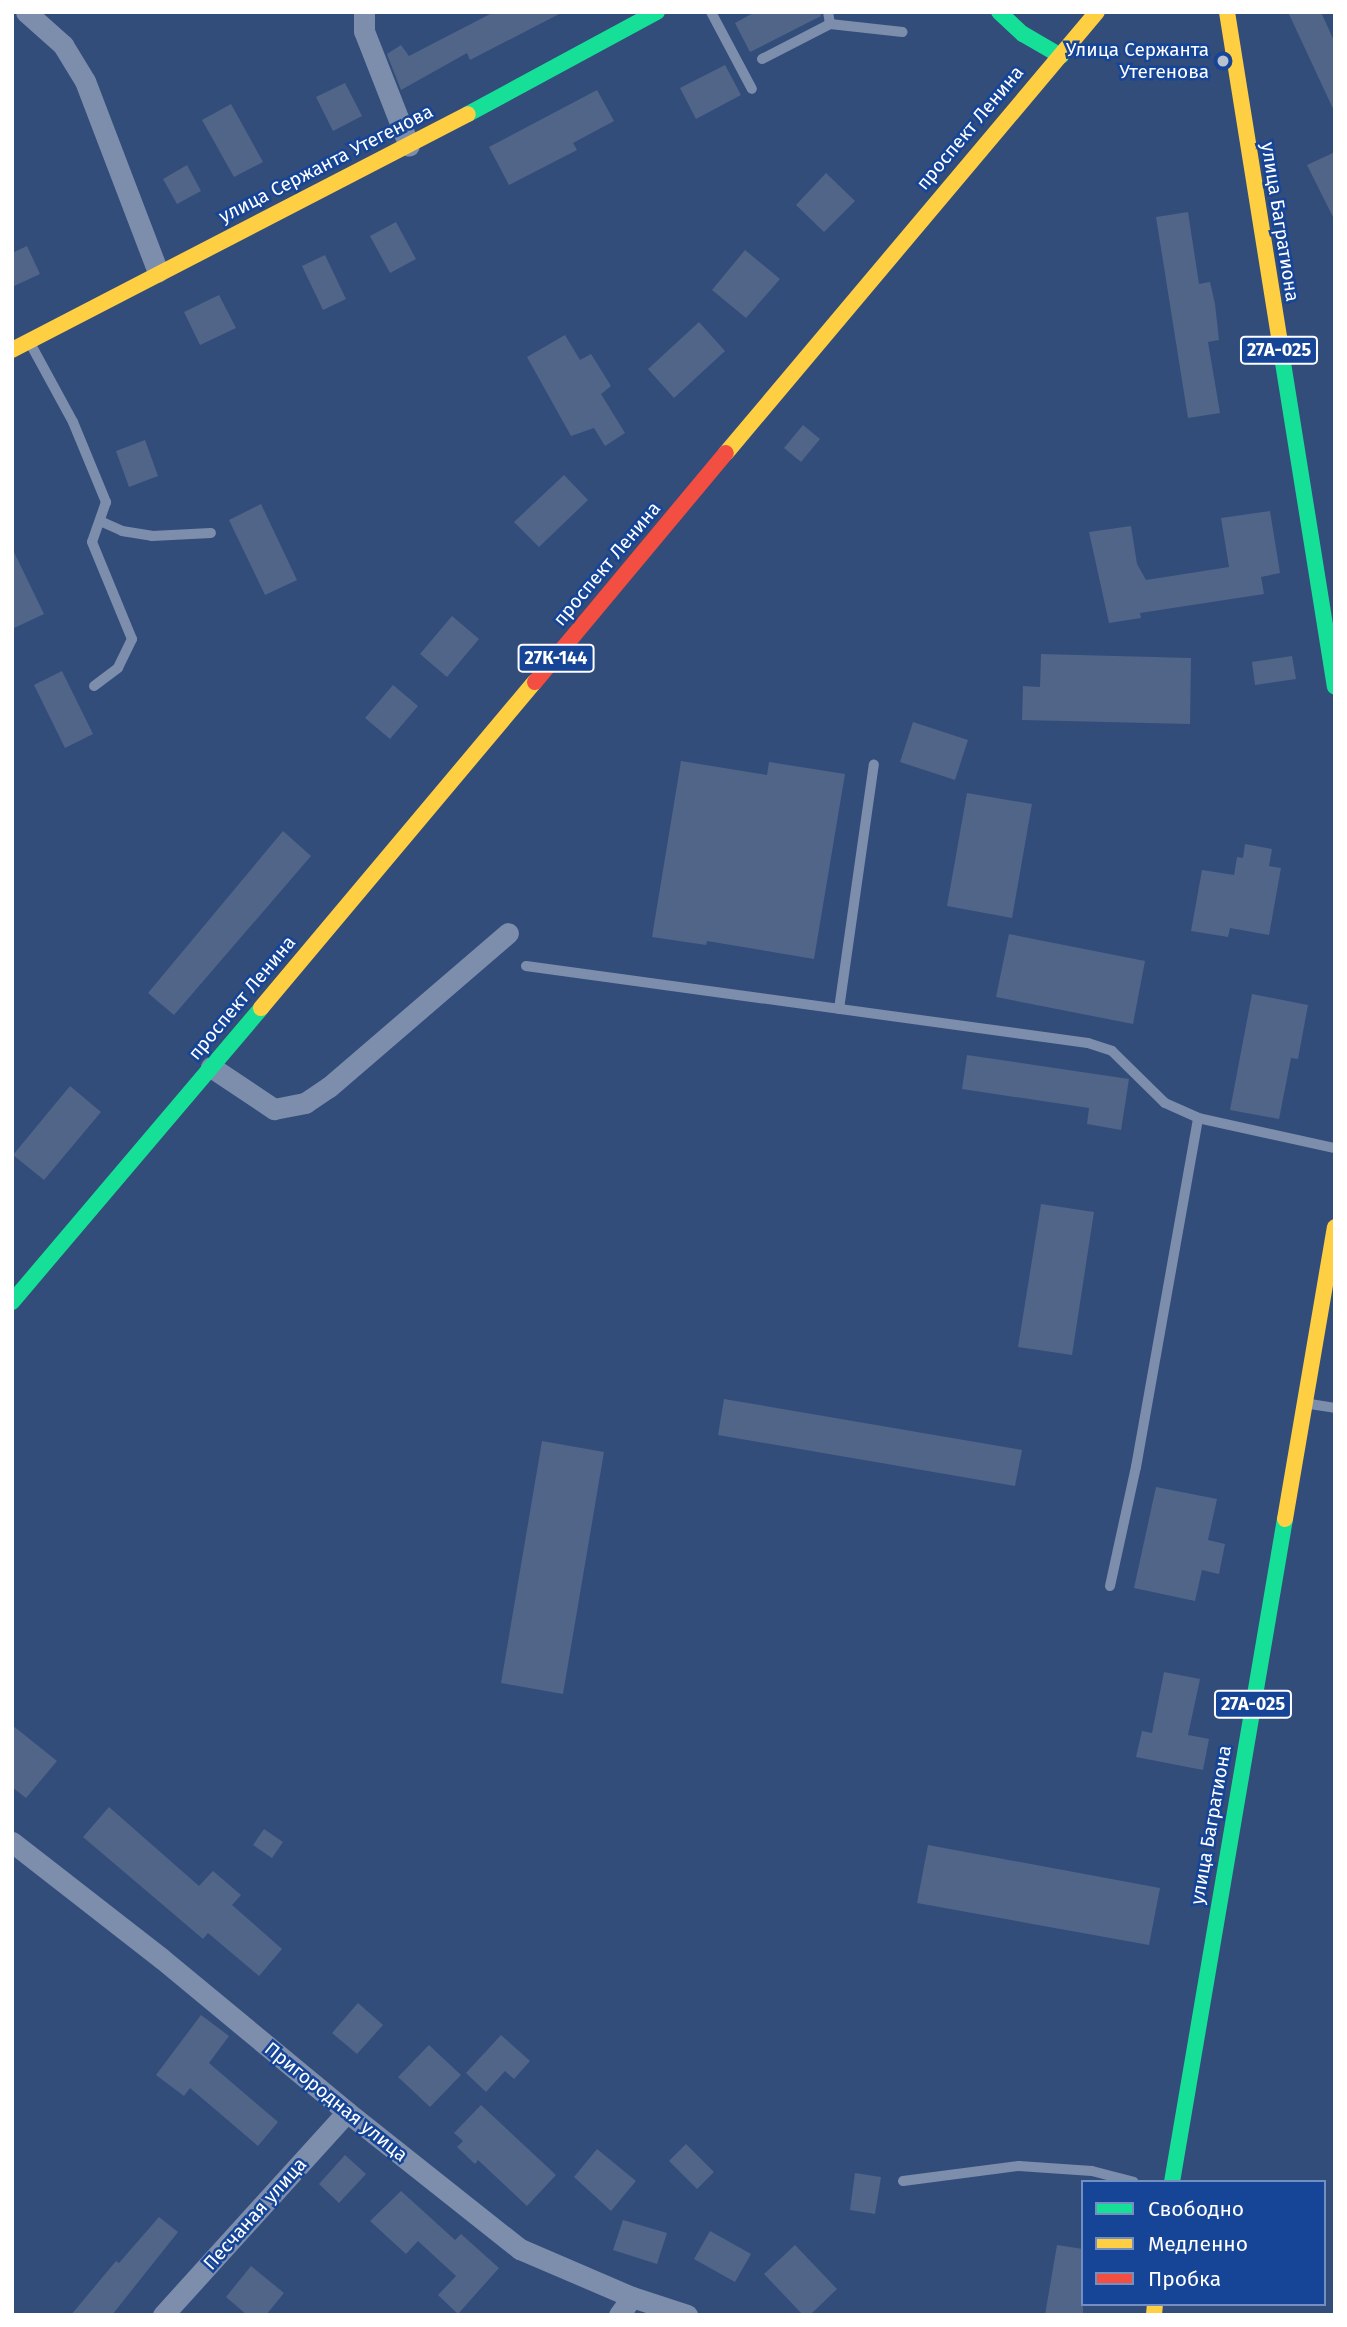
<!DOCTYPE html>
<meta charset="utf-8">
<style>
body{margin:0}
#map{position:relative;width:1347px;height:2327px;overflow:hidden;background:#334d7a;font-family:"Fira Sans",sans-serif}
div>[style]{position:absolute}
.building>*{inset:0;background:#506588}
.lane>*{height:10px;margin:-5px;padding:0 5px;transform-origin:5px;border-radius:5px;background:#7d8ead}
.street>*{height:21px;margin:-10.5px;padding:0 10.5px;transform-origin:10.5px;border-radius:10.5px;background:#7d8ead}
.fast>*{height:16px;margin:-8px;padding:0 8px;transform-origin:8px;border-radius:8px;background:#16e098}
.slow>*{height:16px;margin:-8px;padding:0 8px;transform-origin:8px;border-radius:8px;background:#ffcf43}
.jam>*{height:16px;margin:-8px;padding:0 8px;transform-origin:8px;border-radius:8px;background:#f24e42}
.dots>*{width:19px;height:19px;translate:-50% -50%;box-sizing:border-box;border:4px solid #164597;border-radius:50%}
span{translate:-50% -50%;white-space:nowrap;text-align:center;line-height:1.15;-webkit-text-stroke:5px #164597;paint-order:stroke}
.shield-label span{padding:2px 5px;background:#164597;border:2px solid;border-radius:5px;-webkit-text-stroke-width:0}
.shield-label{font-size:18px;color:#fff;font-weight:700}
.poi-label{font-size:19px;color:#fff}
.right{translate:-100% -50%;text-align:right}
.street-label{font-size:19px;color:#fff}
.frame{position:absolute;inset:0;border:14px solid #fff;pointer-events:none}
.legend{position:absolute;left:1081px;top:2180px;width:245px;height:126px;box-sizing:border-box;background:#164597;border:2px solid #738fc1;margin:0;padding:9px 12px;list-style:none;font-size:21px;color:#fff}
.legend li{display:flex;align-items:center;gap:14px;height:35px}
.legend b{width:35px;border:2px solid #738fc1}
</style>
<div id="map">
<div class="building">
<div style="clip-path:polygon(494px 12px,563px 12px,470px 60px,467px 53px,401px 90px,387px 54px,401px 45px,409px 56px)"></div>
<div style="clip-path:polygon(755px 12px,820px 12px,821px 16px,750px 52px,735px 23px)"></div>
<div style="clip-path:polygon(1288px 12px,1321px 12px,1335px 43px,1335px 113px)"></div>
<div style="clip-path:polygon(725px 65px,741px 95px,696px 119px,680px 88px)"></div>
<div style="clip-path:polygon(345px 83px,362px 116px,333px 131px,316px 97px)"></div>
<div style="clip-path:polygon(597px 90px,614px 121px,573px 143px,577px 150px,509px 185px,489px 147px)"></div>
<div style="clip-path:polygon(231px 104px,263px 162px,234px 177px,202px 120px)"></div>
<div style="clip-path:polygon(1335px 152px,1335px 221px,1307px 165px)"></div>
<div style="clip-path:polygon(187px 165px,201px 191px,177px 204px,163px 179px)"></div>
<div style="clip-path:polygon(826px 173px,855px 201px,824px 232px,796px 205px)"></div>
<div style="clip-path:polygon(1188px 212px,1199px 284px,1210px 282px,1215px 304px,1219px 340px,1208px 342px,1220px 413px,1188px 418px,1156px 217px)"></div>
<div style="clip-path:polygon(396px 222px,416px 259px,390px 273px,370px 236px)"></div>
<div style="clip-path:polygon(27px 246px,40px 274px,12px 287px,12px 253px)"></div>
<div style="clip-path:polygon(745px 250px,780px 279px,746px 318px,712px 290px)"></div>
<div style="clip-path:polygon(325px 255px,346px 299px,323px 310px,302px 266px)"></div>
<div style="clip-path:polygon(219px 295px,236px 328px,200px 345px,184px 312px)"></div>
<div style="clip-path:polygon(699px 322px,725px 351px,674px 398px,648px 369px)"></div>
<div style="clip-path:polygon(565px 335px,580px 360px,591px 354px,611px 386px,601px 394px,625px 433px,605px 446px,594px 428px,571px 436px,527px 357px)"></div>
<div style="clip-path:polygon(803px 425px,820px 439px,801px 462px,784px 448px)"></div>
<div style="clip-path:polygon(145px 440px,158px 476px,129px 487px,116px 451px)"></div>
<div style="clip-path:polygon(564px 475px,588px 500px,539px 547px,514px 522px)"></div>
<div style="clip-path:polygon(261px 504px,297px 580px,265px 595px,229px 520px)"></div>
<div style="clip-path:polygon(1270px 511px,1280px 573px,1261px 577px,1264px 594px,1140px 613px,1141px 618px,1109px 623px,1089px 532px,1131px 526px,1137px 564px,1146px 580px,1229px 567px,1221px 518px)"></div>
<div style="clip-path:polygon(12px 548px,44px 614px,12px 629px)"></div>
<div style="clip-path:polygon(452px 616px,479px 639px,447px 677px,420px 654px)"></div>
<div style="clip-path:polygon(1041px 654px,1191px 658px,1190px 724px,1022px 720px,1023px 686px,1040px 687px)"></div>
<div style="clip-path:polygon(1292px 656px,1296px 679px,1255px 685px,1252px 662px)"></div>
<div style="clip-path:polygon(62px 671px,93px 734px,65px 748px,34px 685px)"></div>
<div style="clip-path:polygon(393px 685px,418px 706px,390px 739px,365px 718px)"></div>
<div style="clip-path:polygon(913px 722px,968px 740px,955px 780px,900px 762px)"></div>
<div style="clip-path:polygon(681px 761px,767px 775px,769px 762px,845px 774px,814px 959px,707px 941px,706px 945px,652px 937px)"></div>
<div style="clip-path:polygon(967px 793px,1032px 804px,1012px 918px,947px 906px)"></div>
<div style="clip-path:polygon(283px 831px,311px 856px,174px 1015px,148px 993px)"></div>
<div style="clip-path:polygon(1245px 844px,1272px 849px,1269px 866px,1281px 868px,1269px 935px,1230px 928px,1228px 937px,1191px 931px,1202px 870px,1234px 875px,1237px 857px,1243px 858px)"></div>
<div style="clip-path:polygon(1009px 934px,1145px 961px,1133px 1024px,996px 997px)"></div>
<div style="clip-path:polygon(1252px 994px,1308px 1005px,1298px 1059px,1291px 1058px,1279px 1119px,1230px 1110px)"></div>
<div style="clip-path:polygon(967px 1055px,1129px 1079px,1121px 1130px,1087px 1124px,1089px 1108px,962px 1089px)"></div>
<div style="clip-path:polygon(70px 1086px,101px 1112px,44px 1180px,13px 1155px)"></div>
<div style="clip-path:polygon(1041px 1204px,1094px 1212px,1072px 1355px,1018px 1347px)"></div>
<div style="clip-path:polygon(724px 1399px,1022px 1450px,1015px 1486px,718px 1435px)"></div>
<div style="clip-path:polygon(542px 1441px,604px 1452px,563px 1694px,501px 1683px)"></div>
<div style="clip-path:polygon(1156px 1487px,1217px 1499px,1208px 1540px,1225px 1544px,1219px 1574px,1202px 1570px,1195px 1601px,1134px 1588px)"></div>
<div style="clip-path:polygon(1164px 1672px,1200px 1679px,1188px 1735px,1209px 1739px,1203px 1770px,1136px 1757px,1142px 1731px,1152px 1733px)"></div>
<div style="clip-path:polygon(12px 1725px,57px 1761px,26px 1798px,12px 1787px)"></div>
<div style="clip-path:polygon(109px 1807px,199px 1886px,213px 1871px,241px 1895px,232px 1905px,282px 1949px,259px 1976px,208px 1933px,203px 1939px,83px 1837px)"></div>
<div style="clip-path:polygon(264px 1829px,283px 1842px,272px 1858px,253px 1845px)"></div>
<div style="clip-path:polygon(928px 1845px,1160px 1888px,1149px 1945px,917px 1903px)"></div>
<div style="clip-path:polygon(358px 2003px,383px 2025px,357px 2054px,332px 2033px)"></div>
<div style="clip-path:polygon(201px 2015px,229px 2036px,209px 2063px,278px 2122px,258px 2146px,190px 2088px,184px 2096px,156px 2075px)"></div>
<div style="clip-path:polygon(501px 2035px,530px 2061px,514px 2079px,505px 2071px,486px 2092px,466px 2073px)"></div>
<div style="clip-path:polygon(429px 2045px,461px 2075px,430px 2107px,398px 2077px)"></div>
<div style="clip-path:polygon(481px 2105px,556px 2175px,527px 2206px,478px 2160px,475px 2164px,457px 2147px,463px 2141px,454px 2133px)"></div>
<div style="clip-path:polygon(686px 2144px,714px 2172px,697px 2189px,669px 2161px)"></div>
<div style="clip-path:polygon(597px 2149px,636px 2181px,611px 2211px,574px 2177px)"></div>
<div style="clip-path:polygon(345px 2155px,366px 2174px,339px 2203px,319px 2184px)"></div>
<div style="clip-path:polygon(855px 2173px,881px 2177px,875px 2214px,850px 2210px)"></div>
<div style="clip-path:polygon(401px 2191px,455px 2240px,461px 2234px,499px 2268px,458px 2314px,438px 2295px,456px 2276px,418px 2241px,406px 2254px,370px 2221px)"></div>
<div style="clip-path:polygon(159px 2217px,178px 2232px,112px 2315px,71px 2315px,116px 2261px,119px 2263px)"></div>
<div style="clip-path:polygon(623px 2220px,667px 2233px,657px 2264px,613px 2250px)"></div>
<div style="clip-path:polygon(710px 2231px,751px 2254px,735px 2282px,694px 2259px)"></div>
<div style="clip-path:polygon(795px 2245px,837px 2289px,810px 2315px,803px 2315px,764px 2274px)"></div>
<div style="clip-path:polygon(1057px 2245px,1083px 2249px,1083px 2315px,1045px 2315px)"></div>
<div style="clip-path:polygon(251px 2266px,284px 2293px,266px 2315px,247px 2315px,226px 2297px)"></div>
</div>
<div class="lane">
<div style="left:711px;top:12px;width:87px;rotate:62deg"></div>
<div style="left:830px;top:24px;width:73px;rotate:6.3deg"></div>
<div style="left:762px;top:59px;width:76px;rotate:-27.2deg"></div>
<div style="left:830px;top:24px;width:12px;rotate:-99deg"></div>
<div style="left:30px;top:343px;width:90px;rotate:61.4deg"></div>
<div style="left:73px;top:422px;width:87px;rotate:67.6deg"></div>
<div style="left:106px;top:502px;width:42px;rotate:109.3deg"></div>
<div style="left:92px;top:542px;width:105px;rotate:67.6deg"></div>
<div style="left:132px;top:639px;width:32px;rotate:116deg"></div>
<div style="left:118px;top:668px;width:30px;rotate:143deg"></div>
<div style="left:100px;top:521px;width:24px;rotate:24deg"></div>
<div style="left:122px;top:531px;width:30px;rotate:9deg"></div>
<div style="left:152px;top:536px;width:59px;rotate:-2.9deg"></div>
<div style="left:526px;top:966px;width:567px;rotate:7.8deg"></div>
<div style="left:1088px;top:1043px;width:25px;rotate:18deg"></div>
<div style="left:1112px;top:1051px;width:74px;rotate:44.5deg"></div>
<div style="left:1165px;top:1103px;width:36px;rotate:24deg"></div>
<div style="left:1198px;top:1118px;width:140px;rotate:12.4deg"></div>
<div style="left:839px;top:1009px;width:247px;rotate:-81.9deg"></div>
<div style="left:1310px;top:1404px;width:25px;rotate:9deg"></div>
<div style="left:1110px;top:1586px;width:122px;rotate:-77.7deg"></div>
<div style="left:1136px;top:1467px;width:354px;rotate:-79.9deg"></div>
<div style="left:903px;top:2181px;width:117px;rotate:-7.4deg"></div>
<div style="left:1019px;top:2166px;width:73px;rotate:3.9deg"></div>
<div style="left:1092px;top:2171px;width:43px;rotate:14.7deg"></div>
</div>
<div class="street">
<div style="left:26px;top:12px;width:50px;rotate:41.7deg"></div>
<div style="left:63px;top:45px;width:42px;rotate:58.6deg"></div>
<div style="left:85px;top:81px;width:204px;rotate:69.1deg"></div>
<div style="left:364px;top:12px;width:19px;rotate:90deg"></div>
<div style="left:364px;top:31px;width:123px;rotate:68.6deg"></div>
<div style="left:211px;top:1067px;width:76px;rotate:33.7deg"></div>
<div style="left:274px;top:1109px;width:32px;rotate:-11deg"></div>
<div style="left:305px;top:1103px;width:29px;rotate:-34deg"></div>
<div style="left:329px;top:1087px;width:236px;rotate:-40.7deg"></div>
<div style="left:12px;top:1842px;width:189px;rotate:37.9deg"></div>
<div style="left:161px;top:1958px;width:241px;rotate:39.6deg"></div>
<div style="left:347px;top:2112px;width:221px;rotate:38.4deg"></div>
<div style="left:520px;top:2249px;width:122px;rotate:23.2deg"></div>
<div style="left:632px;top:2297px;width:58px;rotate:18.1deg"></div>
<div style="left:163px;top:2315px;width:274px;rotate:-47.8deg"></div>
<div style="left:619px;top:2315px;width:22px;rotate:-54deg"></div>
</div>
<div class="fast">
<div style="left:999px;top:12px;width:33px;rotate:43deg"></div>
<div style="left:1023px;top:34px;width:44px;rotate:30.1deg"></div>
<div style="left:468px;top:114px;width:215px;rotate:-28.4deg"></div>
<div style="left:1280px;top:344px;width:347px;rotate:80.9deg"></div>
<div style="left:12px;top:1302px;width:385px;rotate:-49.7deg"></div>
<div style="left:1172px;top:2182px;width:673px;rotate:-80.33deg"></div>
</div>
<div class="slow">
<div style="left:1227px;top:12px;width:336px;rotate:80.9deg"></div>
<div style="left:12px;top:350px;width:513px;rotate:-27.36deg"></div>
<div style="left:726px;top:453px;width:576px;rotate:-49.93deg"></div>
<div style="left:261px;top:1008px;width:426px;rotate:-50deg"></div>
<div style="left:1285px;top:1519px;width:296px;rotate:-80.3deg"></div>
<div style="left:1154px;top:2315px;width:11px;rotate:-85deg"></div>
</div>
<div class="jam">
<div style="left:535px;top:682px;width:298px;rotate:-50.2deg"></div>
</div>
<div class="dots">
<div style="left:1223px;top:61px;background:#b8c1d0"></div>
</div>
<div class="shield-label">
<span style="left:1279px;top:350px">27А-025</span>
<span style="left:556px;top:658px">27К-144</span>
<span style="left:1253px;top:1704px">27А-025</span>
</div>
<div class="poi-label">
<span class="right" style="left:1209px;top:61px">Улица Сержанта<br>Утегенова</span>
</div>
<div class="street-label">
<span style="left:970px;top:128px;rotate:-50deg">проспект Ленина</span>
<span style="left:326px;top:164px;rotate:-27deg">улица Сержанта Утегенова</span>
<span style="left:1280px;top:222px;rotate:81deg">улица Багратиона</span>
<span style="left:607px;top:564px;rotate:-50deg">проспект Ленина</span>
<span style="left:242px;top:998px;rotate:-50deg">проспект Ленина</span>
<span style="left:1211px;top:1825px;rotate:-80deg">улица Багратиона</span>
<span style="left:336px;top:2102px;rotate:39deg">Пригородная улица</span>
<span style="left:255px;top:2214px;rotate:-48deg">Песчаная улица</span>
</div>
<div class="frame"></div>
<ul class="legend">
<li><b style="height:9px;background:#16e098"></b>Свободно</li>
<li><b style="height:9px;background:#ffcf43"></b>Медленно</li>
<li><b style="height:9px;background:#f24e42"></b>Пробка</li>
</ul>
</div>
